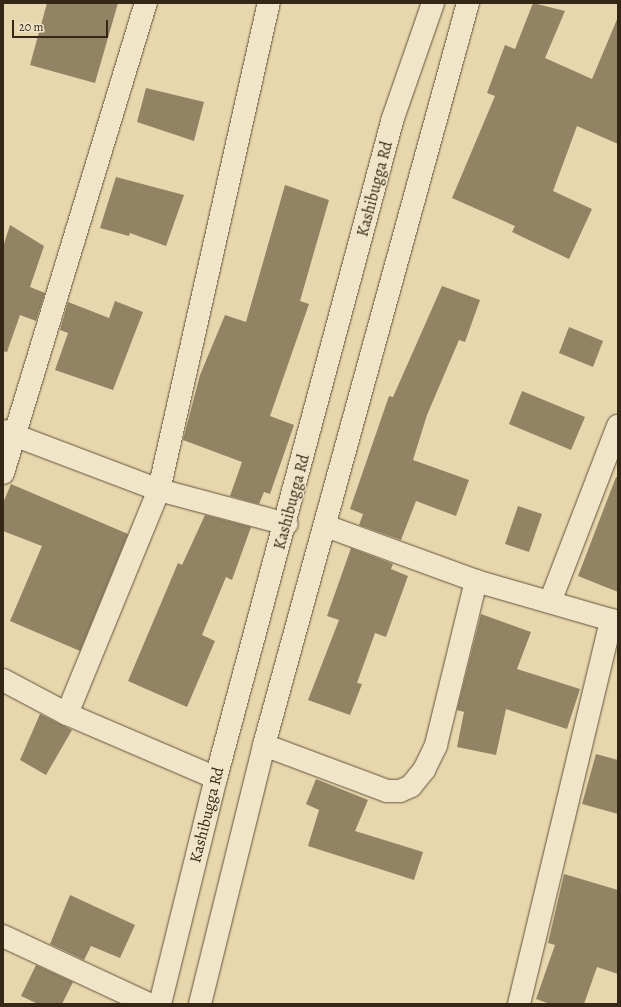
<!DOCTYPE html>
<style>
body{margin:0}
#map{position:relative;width:621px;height:1007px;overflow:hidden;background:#e8d7ac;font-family:Alegreya,serif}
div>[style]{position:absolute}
.building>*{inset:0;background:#928364}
.roads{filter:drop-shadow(0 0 1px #61533c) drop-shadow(0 0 1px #61533c)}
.minor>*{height:22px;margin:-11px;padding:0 11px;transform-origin:11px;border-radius:11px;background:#f0e5c9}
.secondary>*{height:22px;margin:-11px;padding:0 11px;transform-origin:11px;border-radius:11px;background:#f0e5c9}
span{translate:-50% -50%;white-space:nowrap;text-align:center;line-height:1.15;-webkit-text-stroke:3px #f0e5c9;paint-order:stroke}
.street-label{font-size:16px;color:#342716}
.frame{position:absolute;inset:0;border:4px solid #342716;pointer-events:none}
.scale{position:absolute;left:12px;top:20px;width:96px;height:18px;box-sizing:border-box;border:2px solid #342716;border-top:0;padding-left:5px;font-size:12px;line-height:14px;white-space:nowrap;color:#342716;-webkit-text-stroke:3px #f0e5c9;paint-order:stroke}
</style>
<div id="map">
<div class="building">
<div style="clip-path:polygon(47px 3px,118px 3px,95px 83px,30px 65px)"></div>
<div style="clip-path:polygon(533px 3px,565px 11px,545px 58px,592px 79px,618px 17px,618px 144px,577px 126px,553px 191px,592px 209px,569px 259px,512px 232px,515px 226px,452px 198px,495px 96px,487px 93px,505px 45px,515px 49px)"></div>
<div style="clip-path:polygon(146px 88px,204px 102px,194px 141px,137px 122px)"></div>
<div style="clip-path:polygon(116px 177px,184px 195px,166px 246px,130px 233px,129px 236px,100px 228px)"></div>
<div style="clip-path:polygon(285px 185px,329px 200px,300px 301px,309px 304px,270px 416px,294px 425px,270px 494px,264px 492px,259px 504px,230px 496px,242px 462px,183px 440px,200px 375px,225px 315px,246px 322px)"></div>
<div style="clip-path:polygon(10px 225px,44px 246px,30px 287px,45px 293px,36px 321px,20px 315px,7px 352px,3px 351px,3px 247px)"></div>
<div style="clip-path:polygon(442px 286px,480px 300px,465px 342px,459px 340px,427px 415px,413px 460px,469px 480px,456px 516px,416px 501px,401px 540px,359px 525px,363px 514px,350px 509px,389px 396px,393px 397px)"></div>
<div style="clip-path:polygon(115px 301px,143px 312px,113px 390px,55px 370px,68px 333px,60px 330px,68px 302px,109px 318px)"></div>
<div style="clip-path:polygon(569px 327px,603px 341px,593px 367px,559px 353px)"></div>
<div style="clip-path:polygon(522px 391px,585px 417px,571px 450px,509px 424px)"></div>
<div style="clip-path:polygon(616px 477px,618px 478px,618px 592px,578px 576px)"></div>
<div style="clip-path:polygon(11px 484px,128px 534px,80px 651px,10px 621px,42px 546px,3px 531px,3px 503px)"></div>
<div style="clip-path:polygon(518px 506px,542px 514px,529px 552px,505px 544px)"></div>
<div style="clip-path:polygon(205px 515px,251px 527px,232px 580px,226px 577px,202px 635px,215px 641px,187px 707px,128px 681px,178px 563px,182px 565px)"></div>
<div style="clip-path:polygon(351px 548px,393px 564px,391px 569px,408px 576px,386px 637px,375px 633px,357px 683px,362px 684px,350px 715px,308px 700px,339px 620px,327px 616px)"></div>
<div style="clip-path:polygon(481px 614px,531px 632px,517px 669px,580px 689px,567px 729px,506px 709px,496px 755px,457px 747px,464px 712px,457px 710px)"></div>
<div style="clip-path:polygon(40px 714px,72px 730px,46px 775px,20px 760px)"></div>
<div style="clip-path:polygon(596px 754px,618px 760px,618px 814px,582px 804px)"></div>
<div style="clip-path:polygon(316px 779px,368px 800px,355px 831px,423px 852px,414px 880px,308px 846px,319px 810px,306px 804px)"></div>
<div style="clip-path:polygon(564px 874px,618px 890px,618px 974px,597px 967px,584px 1004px,550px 1004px,536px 999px,555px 945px,548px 943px)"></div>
<div style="clip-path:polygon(70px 895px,135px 925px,120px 958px,91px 946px,84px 960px,50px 944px)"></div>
<div style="clip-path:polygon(36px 965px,73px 982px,62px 1004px,38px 1004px,21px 996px)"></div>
</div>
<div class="roads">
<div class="minor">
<div style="left:3px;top:431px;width:167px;rotate:20.7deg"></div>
<div style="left:159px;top:490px;width:132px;rotate:14.9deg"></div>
<div style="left:3px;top:473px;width:491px;rotate:-73.1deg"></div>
<div style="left:326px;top:526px;width:160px;rotate:20.1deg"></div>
<div style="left:476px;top:581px;width:148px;rotate:16.1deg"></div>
<div style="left:550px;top:602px;width:189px;rotate:-68.9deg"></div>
<div style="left:3px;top:680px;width:72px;rotate:28deg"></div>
<div style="left:67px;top:714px;width:162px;rotate:23.2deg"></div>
<div style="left:67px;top:714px;width:242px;rotate:-67.7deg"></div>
<div style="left:159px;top:490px;width:499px;rotate:-77.3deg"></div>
<div style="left:264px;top:745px;width:131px;rotate:20.5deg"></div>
<div style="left:387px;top:791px;width:13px"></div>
<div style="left:400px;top:791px;width:12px;rotate:-24deg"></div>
<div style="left:411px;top:786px;width:21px;rotate:-51deg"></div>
<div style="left:424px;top:770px;width:28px;rotate:-64deg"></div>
<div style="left:436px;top:745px;width:169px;rotate:-76.3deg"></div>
<div style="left:3px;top:936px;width:161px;rotate:25deg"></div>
<div style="left:519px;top:1004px;width:395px;rotate:-76.5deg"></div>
</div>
<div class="secondary">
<div style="left:160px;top:1004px;width:233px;rotate:-76.1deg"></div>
<div style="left:216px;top:778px;width:683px;rotate:-74.99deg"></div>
<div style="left:393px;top:118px;width:122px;rotate:-70.8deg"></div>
<div style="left:200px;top:1004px;width:267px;rotate:-76.1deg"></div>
<div style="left:264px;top:745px;width:770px;rotate:-74.63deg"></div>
</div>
</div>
<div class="street-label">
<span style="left:375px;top:189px;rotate:-75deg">Kashibugga Rd</span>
<span style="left:292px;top:502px;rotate:-75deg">Kashibugga Rd</span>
<span style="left:207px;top:815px;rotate:-76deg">Kashibugga Rd</span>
</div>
<div class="frame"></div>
<div class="scale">20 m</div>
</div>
